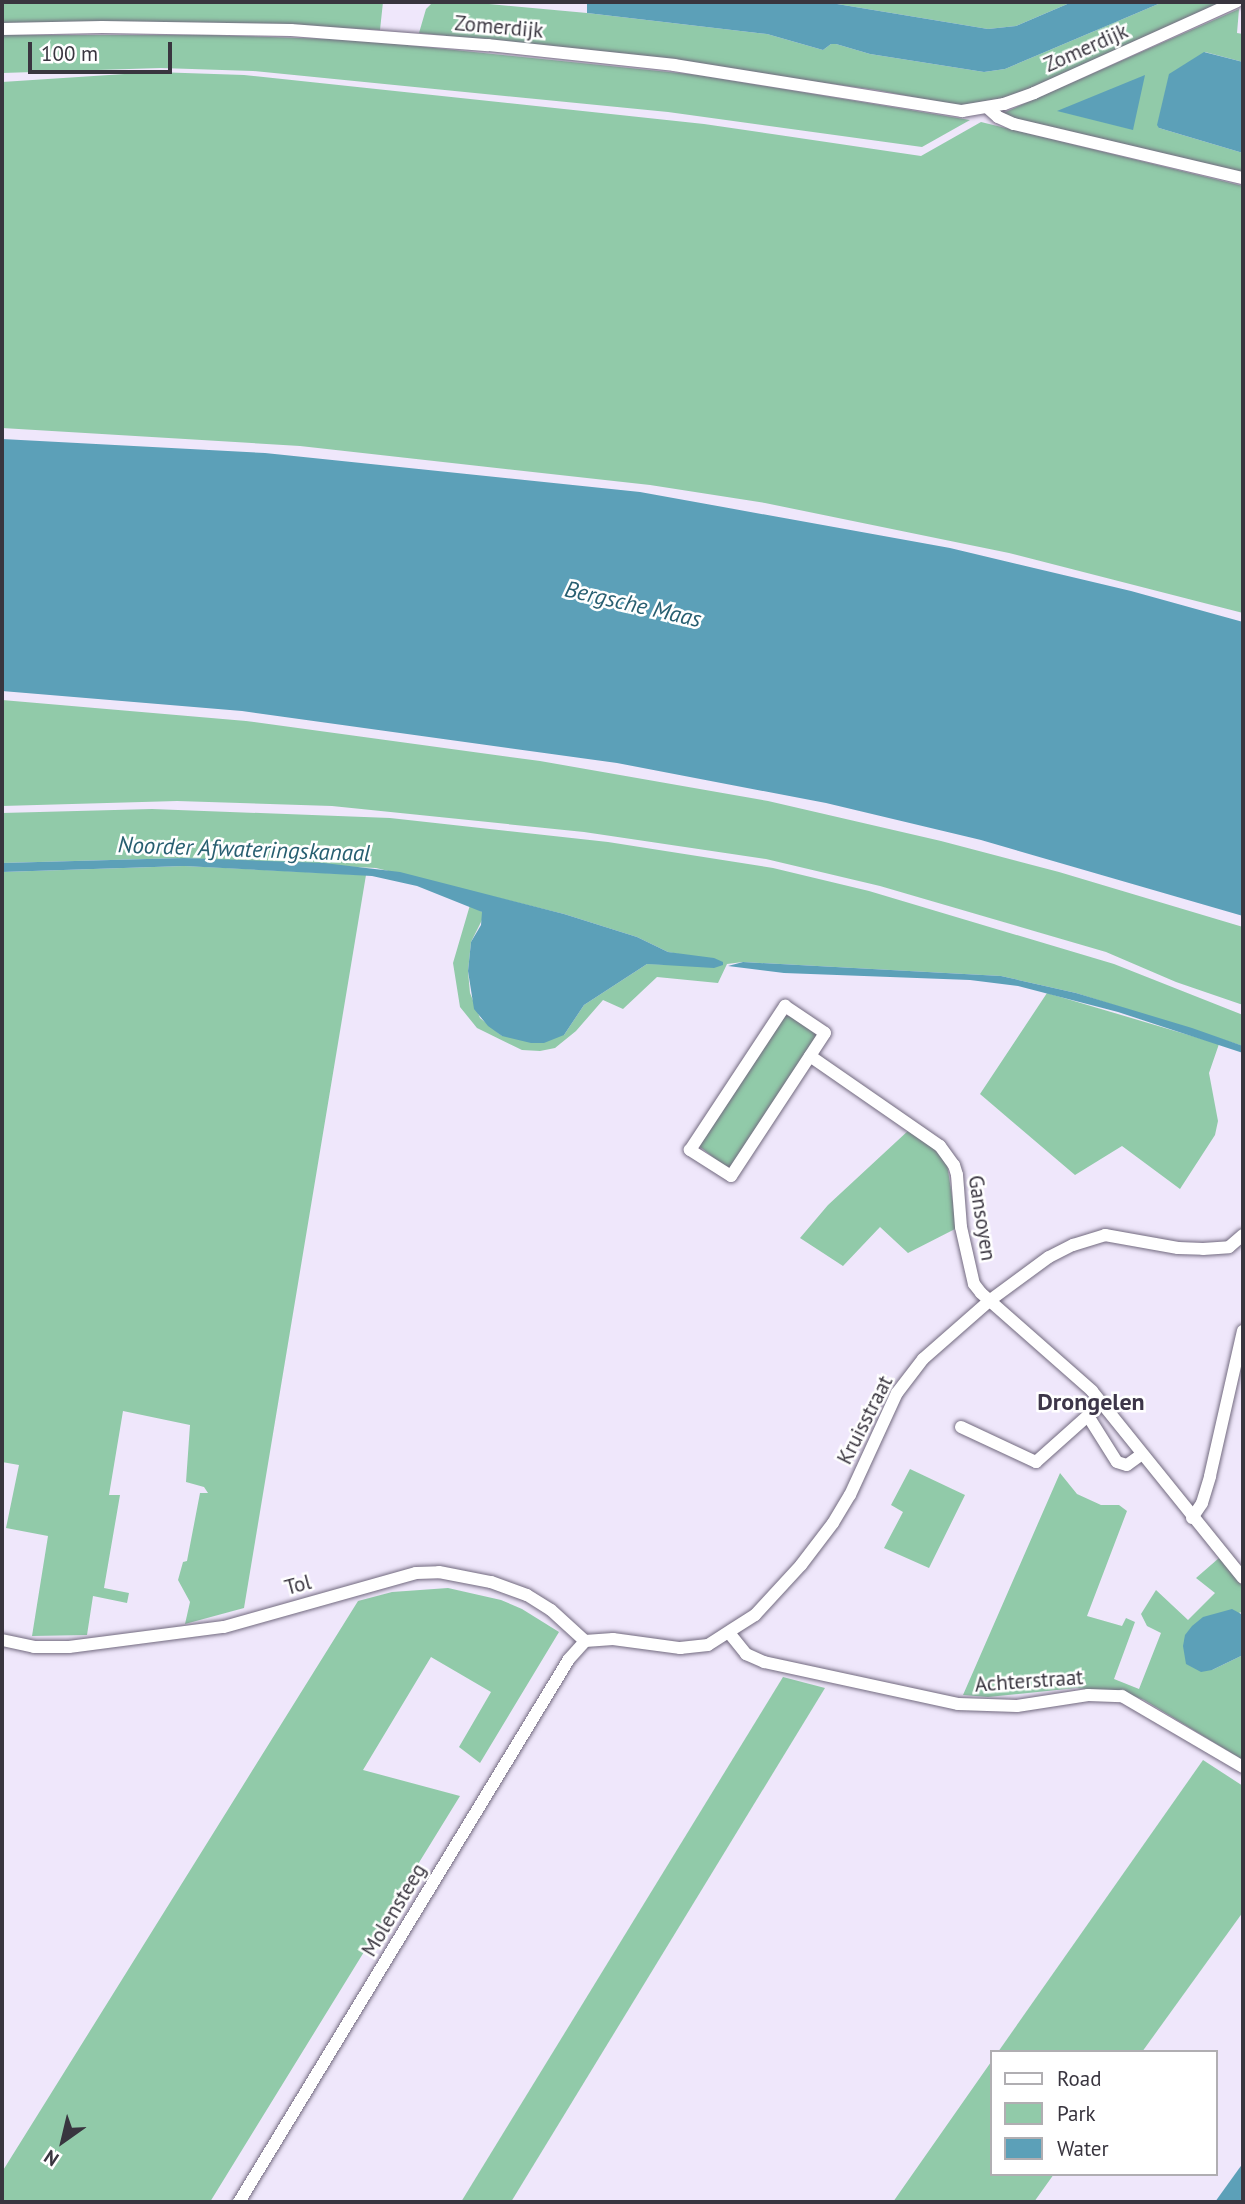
<!DOCTYPE html>
<style>
body{margin:0}
#map{position:relative;width:1245px;height:2204px;overflow:hidden;background:#efe7fb;font-family:"PT Sans",sans-serif}
div>[style]{position:absolute}
.green>*{inset:0;background:#91caa9}
.water>*{inset:0;background:#5ca0b8}
.roads{filter:drop-shadow(0 0 2px #726a7f) drop-shadow(0 0 2px #726a7f)}
.minor>*{height:12px;margin:-6px;padding:0 6px;transform-origin:6px;border-radius:6px;background:#fff}
span{translate:-50% -50%;white-space:nowrap;text-align:center;line-height:1.15;-webkit-text-stroke:5px #fff;paint-order:stroke}
.street-label{font-size:21px;color:#39353f}
.water-label{font-size:23px;color:#285f71;font-style:italic}
.quarter-label{font-size:24px;color:#3d3649;font-weight:700}
.frame{position:absolute;inset:0;border:4px solid #39353f;pointer-events:none}
.legend{position:absolute;left:990px;top:2050px;width:228px;height:126px;box-sizing:border-box;background:#fff;border:2px solid #b0aeb2;margin:0;padding:9px 12px;list-style:none;font-size:21px;color:#39353f}
.legend li{display:flex;align-items:center;gap:14px;height:35px}
.legend b{width:35px;border:2px solid #b0aeb2}
.north{position:absolute;left:28px;top:2106px;width:70px;height:70px;-webkit-text-stroke:5px #fff;paint-order:stroke;rotate:214deg;font-size:19px;font-weight:700;line-height:28px;text-align:center;color:#39353f}
.north::after{content:'';display:block;margin:auto;width:24px;height:32px;background:#39353f;clip-path:polygon(50% 0,100% 100%,50% 72%,0 100%)}
.scale{position:absolute;left:28px;top:42px;width:144px;height:32px;box-sizing:border-box;border:4px solid #39353f;border-top:0;padding-left:9px;font-size:21px;line-height:24px;white-space:nowrap;color:#39353f;-webkit-text-stroke:5px #fff;paint-order:stroke}
</style>
<div id="map">
<div class="green">
<div style="clip-path:polygon(2px 2px,383px 2px,380px 30px,322px 27px,2px 26px)"></div>
<div style="clip-path:polygon(433px 2px,468px 2px,587px 13px,767px 34px,823px 50px,831px 44px,836px 44px,870px 54px,984px 72px,1005px 69px,1163px 2px,1230px 2px,1014px 96px,958px 106px,877px 90px,578px 50px,419px 33px,426px 9px)"></div>
<div style="clip-path:polygon(825px 2px,1072px 2px,1016px 26px,988px 29px)"></div>
<div style="clip-path:polygon(1239px 9px,1237px 33px,1243px 34px,1243px 62px,1205px 52px,1159px 128px,1243px 153px,1243px 179px,994px 117px)"></div>
<div style="clip-path:polygon(2px 35px,209px 35px,358px 40px,698px 75px,970px 120px,922px 147px,668px 112px,253px 71px,161px 68px,2px 73px)"></div>
<div style="clip-path:polygon(155px 72px,244px 75px,704px 124px,921px 156px,981px 122px,1243px 186px,1243px 613px,1009px 553px,765px 503px,650px 485px,300px 446px,2px 428px,2px 82px)"></div>
<div style="clip-path:polygon(2px 700px,246px 721px,540px 761px,768px 801px,941px 841px,1059px 872px,1243px 927px,1243px 1005px,1176px 982px,1106px 952px,880px 886px,766px 859px,584px 832px,332px 806px,177px 801px,2px 806px)"></div>
<div style="clip-path:polygon(152px 809px,390px 818px,608px 842px,773px 868px,869px 891px,1114px 964px,1243px 1015px,1243px 1046px,1076px 993px,1001px 976px,743px 962px,727px 964px,718px 983px,657px 977px,623px 1009px,603px 1000px,576px 1031px,555px 1048px,540px 1051px,522px 1050px,477px 1028px,460px 1007px,453px 963px,470px 905px,482px 912px,483px 918px,471px 942px,468px 971px,470px 993px,480px 1018px,502px 1036px,564px 1035px,584px 1005px,647px 964px,713px 966px,714px 961px,668px 952px,637px 937px,564px 914px,376px 868px,184px 858px,2px 863px,2px 813px)"></div>
<div style="clip-path:polygon(184px 866px,366px 875px,244px 1608px,185px 1624px,190px 1602px,178px 1580px,183px 1562px,187px 1561px,200px 1493px,208px 1493px,204px 1487px,186px 1482px,190px 1425px,123px 1411px,109px 1495px,120px 1495px,104px 1588px,129px 1593px,127px 1603px,93px 1596px,87px 1635px,32px 1636px,48px 1536px,6px 1528px,19px 1465px,2px 1462px,2px 872px)"></div>
<div style="clip-path:polygon(1047px 993px,1219px 1044px,1209px 1073px,1218px 1121px,1215px 1135px,1180px 1189px,1122px 1146px,1075px 1175px,980px 1094px)"></div>
<div style="clip-path:polygon(784px 1016px,792px 1016px,818px 1036px,734px 1165px,728px 1169px,699px 1146px)"></div>
<div style="clip-path:polygon(910px 1129px,939px 1153px,947px 1164px,957px 1228px,908px 1253px,880px 1227px,843px 1266px,800px 1238px,828px 1205px)"></div>
<div style="clip-path:polygon(910px 1469px,965px 1495px,929px 1568px,884px 1548px,903px 1512px,891px 1505px)"></div>
<div style="clip-path:polygon(1060px 1473px,1077px 1494px,1101px 1505px,1119px 1505px,1127px 1511px,1087px 1616px,1122px 1626px,1126px 1618px,1135px 1622px,1114px 1679px,1139px 1689px,1161px 1633px,1147px 1626px,1141px 1614px,1156px 1590px,1188px 1620px,1215px 1593px,1196px 1578px,1219px 1558px,1243px 1587px,1243px 1615px,1240px 1612px,1212px 1670px,1243px 1655px,1243px 1760px,1144px 1700px,1126px 1693px,1076px 1688px,988px 1697px,963px 1695px)"></div>
<div style="clip-path:polygon(448px 1588px,501px 1600px,522px 1609px,559px 1632px,480px 1763px,459px 1747px,491px 1692px,431px 1657px,363px 1770px,460px 1796px,210px 2202px,2px 2202px,2px 2172px,358px 1601px,392px 1592px)"></div>
<div style="clip-path:polygon(783px 1677px,825px 1688px,511px 2202px,461px 2202px)"></div>
<div style="clip-path:polygon(1203px 1760px,1243px 1786px,1243px 1912px,1142px 2052px,998px 2052px)"></div>
<div style="clip-path:polygon(991px 2062px,991px 2174px,1054px 2174px,1034px 2202px,893px 2202px)"></div>
</div>
<div class="water">
<div style="clip-path:polygon(587px 2px,825px 2px,988px 29px,1016px 26px,1072px 2px,1163px 2px,1005px 69px,984px 72px,870px 54px,836px 44px,831px 44px,823px 50px,767px 34px,587px 13px)"></div>
<div style="clip-path:polygon(1204px 52px,1243px 62px,1243px 153px,1159px 128px,1157px 125px,1169px 74px)"></div>
<div style="clip-path:polygon(1145px 75px,1133px 130px,1057px 111px)"></div>
<div style="clip-path:polygon(2px 439px,265px 453px,640px 492px,950px 548px,1131px 591px,1243px 622px,1243px 916px,981px 840px,826px 803px,617px 763px,242px 711px,2px 691px)"></div>
<div style="clip-path:polygon(184px 858px,324px 863px,400px 872px,564px 914px,637px 937px,668px 952px,714px 958px,723px 962px,723px 965px,714px 968px,647px 964px,584px 1005px,564px 1035px,544px 1043px,531px 1043px,502px 1036px,488px 1026px,474px 1009px,468px 971px,471px 942px,481px 925px,482px 912px,417px 886px,372px 876px,184px 866px,2px 872px,2px 863px)"></div>
<div style="clip-path:polygon(743px 962px,1001px 976px,1076px 993px,1192px 1028px,1243px 1046px,1243px 1053px,1118px 1012px,1018px 986px,970px 980px,784px 973px,728px 966px)"></div>
<div style="clip-path:polygon(1232px 1609px,1243px 1615px,1243px 1655px,1212px 1670px,1201px 1672px,1186px 1664px,1183px 1646px,1185px 1635px,1192px 1626px,1203px 1617px)"></div>
<div style="clip-path:polygon(1243px 2163px,1243px 2202px,1215px 2202px)"></div>
</div>
<div class="roads">
<div class="minor">
<div style="left:2px;top:29px;width:100px;rotate:-1.1deg"></div>
<div style="left:102px;top:27px;width:189px;rotate:0.9deg"></div>
<div style="left:291px;top:30px;width:198px;rotate:4.4deg"></div>
<div style="left:488px;top:45px;width:187px;rotate:6.1deg"></div>
<div style="left:674px;top:65px;width:292px;rotate:9.1deg"></div>
<div style="left:962px;top:111px;width:43px;rotate:-9.5deg"></div>
<div style="left:1004px;top:104px;width:32px;rotate:-20deg"></div>
<div style="left:1034px;top:93px;width:222px;rotate:-24.3deg"></div>
<div style="left:988px;top:108px;width:13px;rotate:42deg"></div>
<div style="left:998px;top:117px;width:17px;rotate:24deg"></div>
<div style="left:1014px;top:124px;width:235px;rotate:13.3deg"></div>
<div style="left:785px;top:1006px;width:48px;rotate:34deg"></div>
<div style="left:825px;top:1033px;width:171px;rotate:123.3deg"></div>
<div style="left:731px;top:1176px;width:49px;rotate:-147.6deg"></div>
<div style="left:690px;top:1150px;width:173px;rotate:-56.6deg"></div>
<div style="left:810px;top:1056px;width:158px;rotate:34.7deg"></div>
<div style="left:940px;top:1146px;width:24px;rotate:54deg"></div>
<div style="left:954px;top:1165px;width:10px;rotate:73deg"></div>
<div style="left:957px;top:1175px;width:52px;rotate:85.6deg"></div>
<div style="left:961px;top:1227px;width:58px;rotate:77.2deg"></div>
<div style="left:974px;top:1284px;width:11px;rotate:52deg"></div>
<div style="left:981px;top:1293px;width:148px;rotate:41.4deg"></div>
<div style="left:1092px;top:1391px;width:240px;rotate:51.1deg"></div>
<div style="left:1088px;top:1416px;width:54px;rotate:57.8deg"></div>
<div style="left:1117px;top:1462px;width:10px;rotate:17deg"></div>
<div style="left:1127px;top:1465px;width:17px;rotate:-36deg"></div>
<div style="left:961px;top:1427px;width:83px;rotate:25deg"></div>
<div style="left:1036px;top:1462px;width:89px;rotate:-41.8deg"></div>
<div style="left:1192px;top:1518px;width:18px;rotate:-56deg"></div>
<div style="left:1202px;top:1503px;width:28px;rotate:-73deg"></div>
<div style="left:1210px;top:1476px;width:149px;rotate:-77.2deg"></div>
<div style="left:730px;top:1634px;width:26px;rotate:51deg"></div>
<div style="left:746px;top:1654px;width:20px;rotate:24deg"></div>
<div style="left:764px;top:1662px;width:198px;rotate:12.2deg"></div>
<div style="left:958px;top:1704px;width:59px;rotate:1.9deg"></div>
<div style="left:1017px;top:1706px;width:72px;rotate:-8.8deg"></div>
<div style="left:1088px;top:1695px;width:34px;rotate:2deg"></div>
<div style="left:1122px;top:1696px;width:140px;rotate:30.4deg"></div>
<div style="left:2px;top:1640px;width:33px;rotate:12deg"></div>
<div style="left:34px;top:1647px;width:35px"></div>
<div style="left:69px;top:1647px;width:156px;rotate:-7.4deg"></div>
<div style="left:224px;top:1627px;width:199px;rotate:-15.7deg"></div>
<div style="left:416px;top:1573px;width:23px;rotate:-2deg"></div>
<div style="left:439px;top:1572px;width:53px;rotate:10.9deg"></div>
<div style="left:491px;top:1582px;width:38px;rotate:20deg"></div>
<div style="left:527px;top:1595px;width:28px;rotate:32deg"></div>
<div style="left:551px;top:1610px;width:46px;rotate:42.4deg"></div>
<div style="left:585px;top:1641px;width:28px;rotate:-4deg"></div>
<div style="left:613px;top:1639px;width:68px;rotate:7.7deg"></div>
<div style="left:680px;top:1648px;width:28px;rotate:-6deg"></div>
<div style="left:708px;top:1645px;width:56px;rotate:-32.6deg"></div>
<div style="left:755px;top:1615px;width:68px;rotate:-47.4deg"></div>
<div style="left:801px;top:1565px;width:53px;rotate:-52.7deg"></div>
<div style="left:833px;top:1523px;width:33px;rotate:-59deg"></div>
<div style="left:850px;top:1495px;width:112px;rotate:-65.3deg"></div>
<div style="left:897px;top:1393px;width:43px;rotate:-52.6deg"></div>
<div style="left:923px;top:1359px;width:88px;rotate:-41.3deg"></div>
<div style="left:989px;top:1301px;width:74px;rotate:-36.3deg"></div>
<div style="left:1049px;top:1257px;width:27px;rotate:-27deg"></div>
<div style="left:1073px;top:1245px;width:34px;rotate:-17deg"></div>
<div style="left:1105px;top:1235px;width:74px;rotate:10.1deg"></div>
<div style="left:1178px;top:1248px;width:25px;rotate:2deg"></div>
<div style="left:1203px;top:1249px;width:26px;rotate:-4deg"></div>
<div style="left:1229px;top:1247px;width:18px;rotate:-41deg"></div>
<div style="left:239px;top:2202px;width:635px;rotate:-58.71deg"></div>
<div style="left:569px;top:1659px;width:24px;rotate:-48deg"></div>
</div>
</div>
<div class="street-label">
<span style="left:499px;top:27px;rotate:5deg">Zomerdijk</span>
<span style="left:1086px;top:48px;rotate:-24deg">Zomerdijk</span>
<span style="left:982px;top:1218px;rotate:81deg">Gansoyen</span>
<span style="left:865px;top:1420px;rotate:-63deg">Kruisstraat</span>
<span style="left:298px;top:1585px;rotate:-15deg">Tol</span>
<span style="left:1029px;top:1681px;rotate:-4deg">Achterstraat</span>
<span style="left:394px;top:1910px;rotate:-59deg">Molensteeg</span>
</div>
<div class="water-label">
<span style="left:633px;top:604px;rotate:13deg">Bergsche Maas</span>
<span style="left:244px;top:849px;rotate:2deg">Noorder Afwateringskanaal</span>
</div>
<div class="quarter-label">
<span style="left:1091px;top:1402px">Drongelen</span>
</div>
<div class="frame"></div>
<ul class="legend">
<li><b style="height:9px;background:#fff"></b>Road</li>
<li><b style="height:19px;background:#91caa9"></b>Park</li>
<li><b style="height:19px;background:#5ca0b8"></b>Water</li>
</ul>
<div class="north">N</div>
<div class="scale">100 m</div>
</div>
